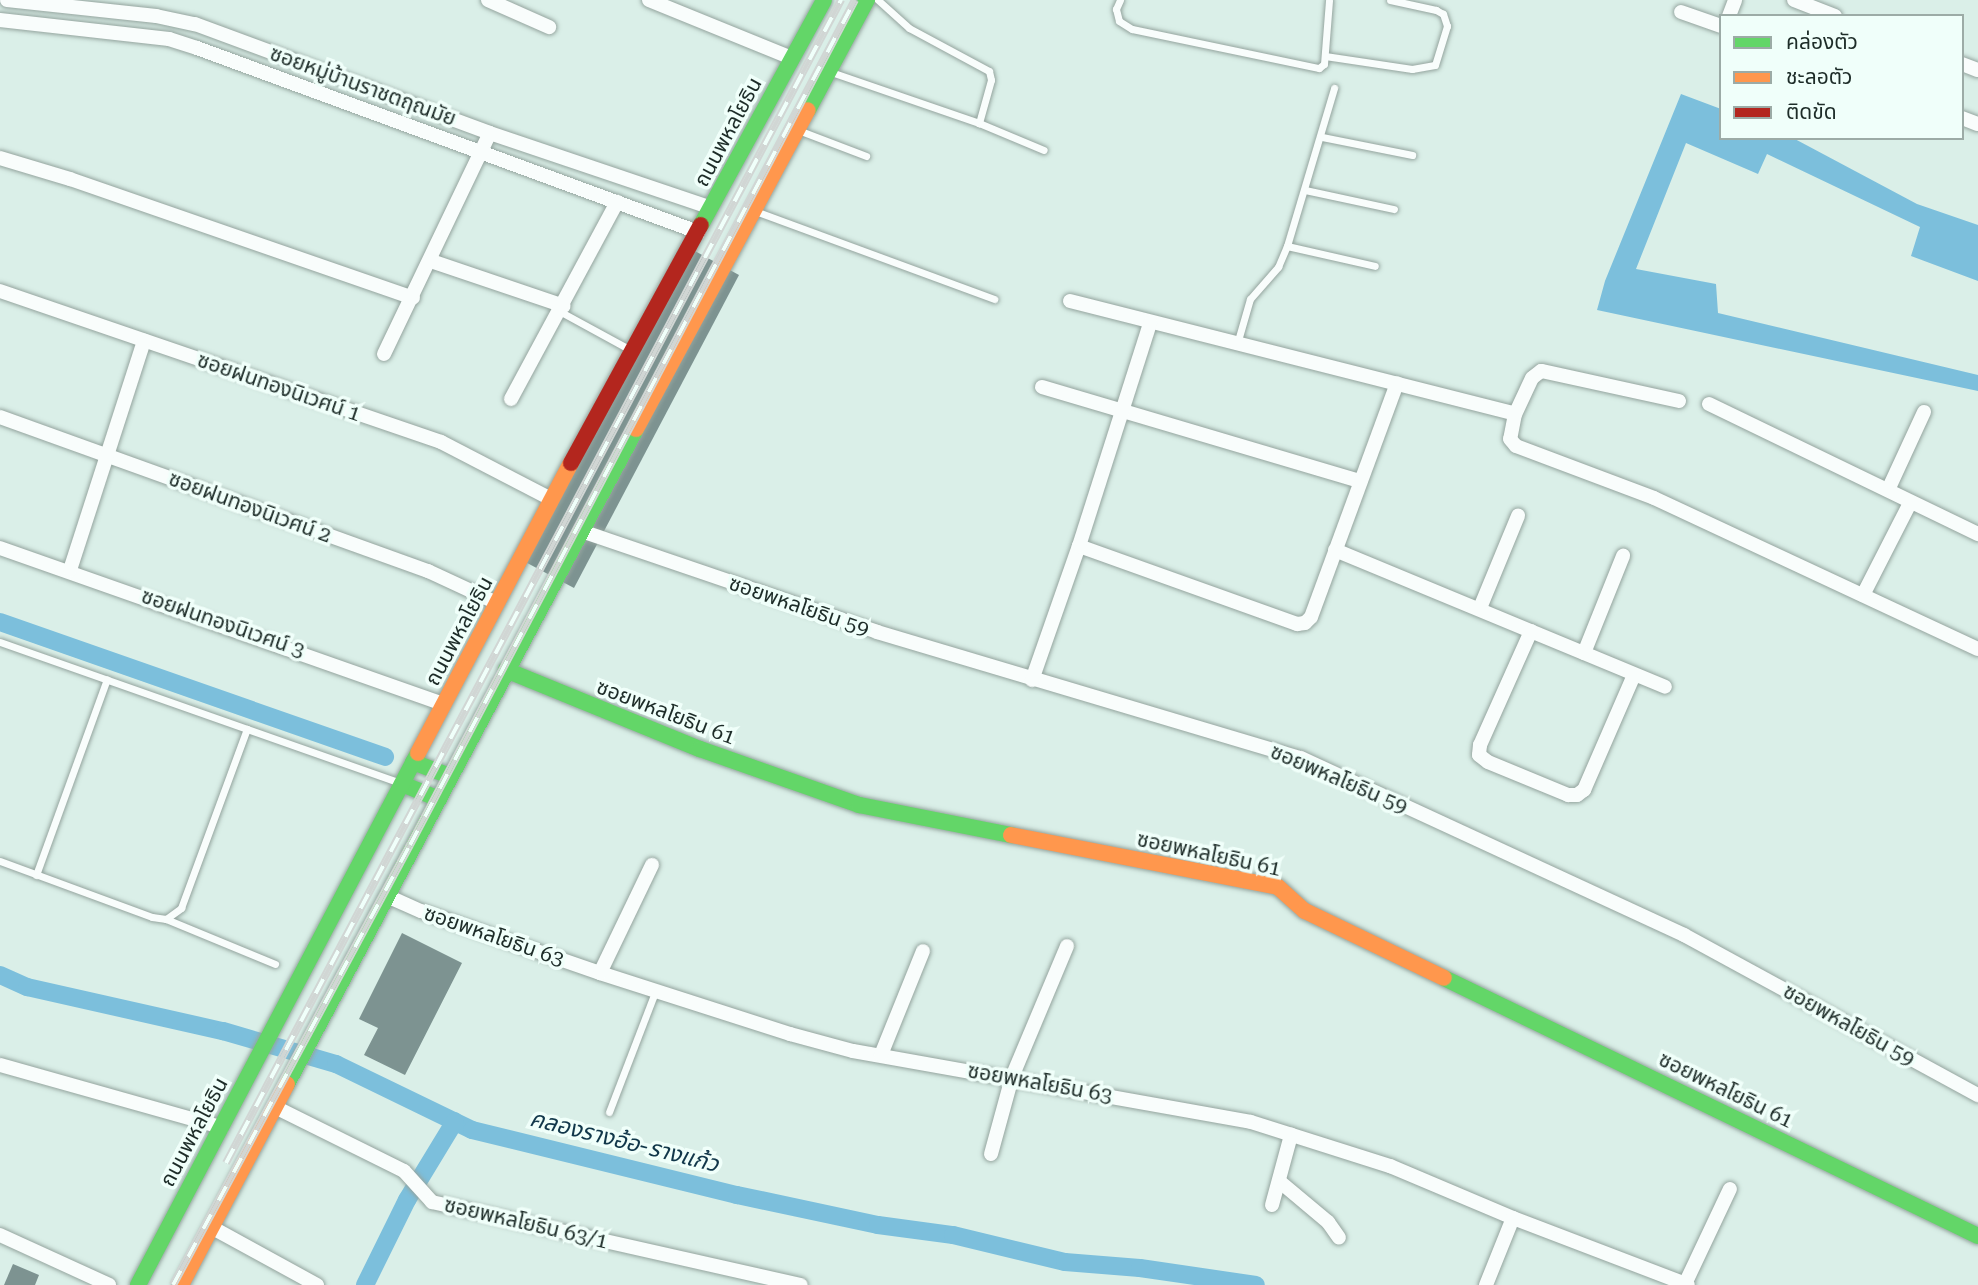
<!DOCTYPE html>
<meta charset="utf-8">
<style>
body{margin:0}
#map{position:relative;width:1978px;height:1285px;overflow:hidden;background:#daefe8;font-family:"Roboto Serif","Noto Sans Thai",serif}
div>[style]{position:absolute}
.water>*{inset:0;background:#7cbfdc}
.canal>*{height:18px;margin:-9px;padding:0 9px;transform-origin:9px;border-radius:9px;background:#7cbfdc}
.building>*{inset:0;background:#7d9391}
.roads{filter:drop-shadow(0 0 2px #94a49e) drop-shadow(0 0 2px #94a49e)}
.lane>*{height:7px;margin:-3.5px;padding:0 3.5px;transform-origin:3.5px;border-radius:3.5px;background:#f9fdfc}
.street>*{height:14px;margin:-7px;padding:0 7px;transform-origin:7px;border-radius:7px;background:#f9fdfc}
.fast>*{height:16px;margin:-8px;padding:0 8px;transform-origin:8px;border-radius:8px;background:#63d668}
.slow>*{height:16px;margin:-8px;padding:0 8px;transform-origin:8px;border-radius:8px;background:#ff974d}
.jam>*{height:16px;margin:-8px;padding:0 8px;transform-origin:8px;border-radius:8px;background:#b3261e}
.rail>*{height:8px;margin-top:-4px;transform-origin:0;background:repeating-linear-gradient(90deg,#f0fffa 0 16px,#d1d6d4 0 32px);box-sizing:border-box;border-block:2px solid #d1d6d4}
span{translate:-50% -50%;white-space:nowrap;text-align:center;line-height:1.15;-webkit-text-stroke:7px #f0fffa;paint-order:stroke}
.street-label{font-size:21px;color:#1d2c28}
.water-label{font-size:23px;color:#11374a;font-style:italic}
.legend{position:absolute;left:1719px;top:14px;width:245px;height:126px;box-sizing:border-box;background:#f0fffa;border:2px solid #9caba6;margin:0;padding:9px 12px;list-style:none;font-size:21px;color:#1d2c28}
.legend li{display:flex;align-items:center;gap:14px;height:35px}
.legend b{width:35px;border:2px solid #9caba6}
</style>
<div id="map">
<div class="water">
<div style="clip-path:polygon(1681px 94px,1721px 109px,1721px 138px,1793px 138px,1917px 204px,1978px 225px,1978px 281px,1911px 256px,1920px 227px,1767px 154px,1758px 174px,1686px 143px,1636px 269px,1716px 284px,1718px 313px,1978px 375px,1978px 391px,1597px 310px,1605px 281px)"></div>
</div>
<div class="canal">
<div style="left:0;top:622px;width:408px;rotate:19.3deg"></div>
<div style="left:0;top:975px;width:30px;rotate:24deg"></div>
<div style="left:27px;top:987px;width:201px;rotate:12.7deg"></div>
<div style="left:223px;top:1031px;width:118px;rotate:16.3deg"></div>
<div style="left:336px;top:1064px;width:151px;rotate:25.9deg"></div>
<div style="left:472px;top:1130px;width:273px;rotate:13.8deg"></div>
<div style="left:737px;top:1195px;width:144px;rotate:12deg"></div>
<div style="left:878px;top:1225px;width:76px;rotate:7.6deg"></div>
<div style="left:953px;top:1235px;width:115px;rotate:13.6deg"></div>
<div style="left:1065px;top:1262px;width:75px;rotate:4.6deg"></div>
<div style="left:1140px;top:1268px;width:117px;rotate:8.3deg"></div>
<div style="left:365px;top:1285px;width:95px;rotate:-63.7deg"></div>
<div style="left:407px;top:1200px;width:92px;rotate:-58.7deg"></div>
</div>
<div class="building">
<div style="clip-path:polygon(682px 244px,739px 275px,574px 588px,516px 557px)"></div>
<div style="clip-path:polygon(402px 933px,462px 963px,405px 1075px,364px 1055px,378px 1028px,359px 1019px)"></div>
<div style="clip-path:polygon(13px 1264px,39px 1275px,35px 1285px,4px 1285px)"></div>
</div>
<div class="roads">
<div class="lane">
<div style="left:878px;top:0;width:42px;rotate:42.1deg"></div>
<div style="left:909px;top:28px;width:91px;rotate:28.3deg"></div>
<div style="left:989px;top:71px;width:9px;rotate:77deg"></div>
<div style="left:991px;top:80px;width:45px;rotate:105.6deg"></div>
<div style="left:979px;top:123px;width:70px;rotate:22.6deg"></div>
<div style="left:1120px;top:0;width:10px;rotate:114deg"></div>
<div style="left:1116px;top:9px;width:12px;rotate:76deg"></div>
<div style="left:1119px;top:21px;width:15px;rotate:32deg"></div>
<div style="left:1132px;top:29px;width:191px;rotate:11.8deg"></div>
<div style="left:1319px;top:68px;width:6px;rotate:-39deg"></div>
<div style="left:1324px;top:64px;width:64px;rotate:-85.5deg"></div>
<div style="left:1325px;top:56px;width:88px;rotate:8.5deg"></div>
<div style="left:1412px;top:69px;width:23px;rotate:-10deg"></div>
<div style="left:1435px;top:65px;width:41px;rotate:-72.9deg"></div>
<div style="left:1447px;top:26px;width:13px;rotate:-108deg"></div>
<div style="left:1443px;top:14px;width:8px;rotate:-150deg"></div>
<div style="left:1436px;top:10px;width:47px;rotate:-167.7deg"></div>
<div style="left:831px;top:72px;width:157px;rotate:19deg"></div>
<div style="left:798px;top:130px;width:73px;rotate:20.9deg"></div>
<div style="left:1322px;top:137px;width:92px;rotate:11.3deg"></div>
<div style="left:1305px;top:190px;width:91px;rotate:12.1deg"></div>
<div style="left:755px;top:211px;width:255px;rotate:20.2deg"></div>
<div style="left:1287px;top:246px;width:90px;rotate:12.8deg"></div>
<div style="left:561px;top:312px;width:77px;rotate:28.6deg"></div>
<div style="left:1237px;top:344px;width:47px;rotate:-73.9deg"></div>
<div style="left:1250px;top:299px;width:43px;rotate:-48.8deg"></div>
<div style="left:1278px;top:267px;width:23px;rotate:-67deg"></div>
<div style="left:1287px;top:246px;width:165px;rotate:-73.4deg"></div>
<div style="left:0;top:642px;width:422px;rotate:19.4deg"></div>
<div style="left:0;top:861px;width:162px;rotate:20.2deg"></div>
<div style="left:152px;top:917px;width:14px;rotate:8deg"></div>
<div style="left:166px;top:919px;width:19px;rotate:-36deg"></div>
<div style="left:181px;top:908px;width:191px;rotate:-69.8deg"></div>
<div style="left:36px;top:875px;width:208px;rotate:-70.1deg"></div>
<div style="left:166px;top:919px;width:118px;rotate:22.4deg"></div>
<div style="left:609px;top:1112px;width:129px;rotate:-69deg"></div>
</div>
<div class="street">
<div style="left:7px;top:0;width:150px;rotate:6.1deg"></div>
<div style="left:156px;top:16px;width:40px;rotate:12deg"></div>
<div style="left:195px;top:24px;width:314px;rotate:20.3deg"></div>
<div style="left:490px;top:133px;width:233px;rotate:18.7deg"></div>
<div style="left:488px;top:0;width:67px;rotate:23.9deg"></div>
<div style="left:649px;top:0;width:154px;rotate:22.1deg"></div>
<div style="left:1794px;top:0;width:44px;rotate:21.3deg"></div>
<div style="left:1681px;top:12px;width:42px;rotate:19.3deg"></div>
<div style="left:1729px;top:16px;width:17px;rotate:-69deg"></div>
<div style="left:0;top:20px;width:170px;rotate:6.4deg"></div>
<div style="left:169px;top:39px;width:29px;rotate:18deg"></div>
<div style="left:197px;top:48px;width:534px;rotate:20.17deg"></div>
<div style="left:1962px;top:64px;width:17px;rotate:21deg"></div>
<div style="left:1962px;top:118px;width:17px;rotate:21deg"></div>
<div style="left:0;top:158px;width:73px;rotate:16.7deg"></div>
<div style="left:70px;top:179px;width:363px;rotate:19.1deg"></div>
<div style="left:431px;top:261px;width:140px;rotate:18.7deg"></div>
<div style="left:0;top:291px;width:466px;rotate:18.9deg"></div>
<div style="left:441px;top:442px;width:124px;rotate:27.4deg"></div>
<div style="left:1070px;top:301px;width:459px;rotate:14.2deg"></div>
<div style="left:384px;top:354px;width:245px;rotate:-64.4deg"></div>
<div style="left:1042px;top:387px;width:332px;rotate:16.5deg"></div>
<div style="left:511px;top:399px;width:224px;rotate:-61.7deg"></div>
<div style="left:1679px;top:401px;width:141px;rotate:-167.7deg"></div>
<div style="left:1541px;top:371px;width:11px;rotate:142deg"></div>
<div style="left:1532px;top:378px;width:40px;rotate:115deg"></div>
<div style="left:1515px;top:414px;width:25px;rotate:101deg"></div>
<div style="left:1510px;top:439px;width:9px;rotate:49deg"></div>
<div style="left:1516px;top:446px;width:147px;rotate:20.6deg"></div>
<div style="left:1654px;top:498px;width:357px;rotate:25deg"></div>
<div style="left:1709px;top:404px;width:299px;rotate:25.8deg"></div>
<div style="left:0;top:417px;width:455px;rotate:19.8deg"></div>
<div style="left:428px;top:571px;width:76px;rotate:24.9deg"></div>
<div style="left:1888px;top:490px;width:86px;rotate:-65.2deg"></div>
<div style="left:581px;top:531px;width:313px;rotate:18.8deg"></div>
<div style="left:877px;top:632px;width:442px;rotate:16.6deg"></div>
<div style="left:1301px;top:758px;width:422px;rotate:24.8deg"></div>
<div style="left:1684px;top:935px;width:335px;rotate:28.6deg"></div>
<div style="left:1079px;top:546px;width:232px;rotate:19.7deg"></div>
<div style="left:1297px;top:624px;width:8px;rotate:-7deg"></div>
<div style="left:1305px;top:623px;width:8px;rotate:-45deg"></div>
<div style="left:1311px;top:617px;width:249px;rotate:-69.8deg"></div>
<div style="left:0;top:548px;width:471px;rotate:19.4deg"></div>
<div style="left:1335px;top:550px;width:357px;rotate:22.5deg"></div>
<div style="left:70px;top:570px;width:241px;rotate:-72.1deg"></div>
<div style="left:1863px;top:595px;width:103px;rotate:-62.9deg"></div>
<div style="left:1480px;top:608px;width:100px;rotate:-67.6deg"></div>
<div style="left:1531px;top:631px;width:125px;rotate:114.1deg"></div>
<div style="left:1480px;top:745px;width:10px;rotate:96deg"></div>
<div style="left:1479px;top:755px;width:11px;rotate:38deg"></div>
<div style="left:1488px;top:762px;width:87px;rotate:22.4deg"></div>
<div style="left:1568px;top:795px;width:9px"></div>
<div style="left:1577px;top:795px;width:9px;rotate:-36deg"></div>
<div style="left:1584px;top:790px;width:125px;rotate:-66.5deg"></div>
<div style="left:1584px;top:653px;width:105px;rotate:-68.1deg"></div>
<div style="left:1032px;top:680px;width:142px;rotate:-70.7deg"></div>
<div style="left:1079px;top:546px;width:234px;rotate:-72.3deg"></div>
<div style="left:387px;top:896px;width:37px;rotate:24deg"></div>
<div style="left:421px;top:911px;width:189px;rotate:19.1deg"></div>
<div style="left:600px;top:973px;width:200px;rotate:17.8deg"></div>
<div style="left:790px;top:1034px;width:65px;rotate:15.1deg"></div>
<div style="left:853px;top:1051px;width:404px;rotate:10.1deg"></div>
<div style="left:1251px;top:1122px;width:146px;rotate:17.6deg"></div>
<div style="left:1390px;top:1166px;width:134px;rotate:22.9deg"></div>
<div style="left:1513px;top:1218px;width:187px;rotate:20.9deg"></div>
<div style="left:600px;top:973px;width:120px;rotate:-64.3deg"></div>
<div style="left:881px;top:1055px;width:112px;rotate:-68deg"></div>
<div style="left:0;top:1065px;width:230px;rotate:15.7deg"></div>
<div style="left:275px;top:1107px;width:144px;rotate:26.4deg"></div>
<div style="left:404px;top:1171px;width:42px;rotate:47.9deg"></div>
<div style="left:432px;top:1202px;width:378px;rotate:12.7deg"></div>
<div style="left:991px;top:1154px;width:80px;rotate:-74.7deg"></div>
<div style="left:1012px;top:1077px;width:142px;rotate:-67.2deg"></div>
<div style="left:1279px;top:1181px;width:64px;rotate:39.9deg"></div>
<div style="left:1328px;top:1222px;width:19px;rotate:55deg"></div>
<div style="left:1272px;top:1205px;width:73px;rotate:-74.8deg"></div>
<div style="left:211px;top:1227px;width:121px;rotate:28.7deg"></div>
<div style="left:0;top:1235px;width:120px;rotate:24.6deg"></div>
<div style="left:1685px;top:1284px;width:105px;rotate:-64.7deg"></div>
<div style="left:1486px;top:1285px;width:72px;rotate:-68.1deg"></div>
</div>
<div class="fast">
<div style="left:808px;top:110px;width:125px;rotate:-61.8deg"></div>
<div style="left:701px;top:225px;width:256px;rotate:-61.3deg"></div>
<div style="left:506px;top:670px;width:209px;rotate:22.2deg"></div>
<div style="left:700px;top:749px;width:169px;rotate:19.4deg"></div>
<div style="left:859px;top:805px;width:155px;rotate:11.2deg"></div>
<div style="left:413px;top:762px;width:40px;rotate:21deg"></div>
<div style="left:402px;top:784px;width:40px;rotate:22deg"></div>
<div style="left:1444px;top:978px;width:593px;rotate:25.79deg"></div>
<div style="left:287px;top:1084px;width:742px;rotate:-61.95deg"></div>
<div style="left:138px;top:1285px;width:601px;rotate:-62.24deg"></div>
</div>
<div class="slow">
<div style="left:636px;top:429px;width:362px;rotate:-61.7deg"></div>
<div style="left:418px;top:753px;width:328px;rotate:-62.2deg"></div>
<div style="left:1011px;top:835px;width:272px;rotate:11deg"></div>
<div style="left:1278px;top:887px;width:36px;rotate:42deg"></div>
<div style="left:1305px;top:911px;width:154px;rotate:25.7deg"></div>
<div style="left:181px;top:1285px;width:227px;rotate:-62.2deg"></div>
</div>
<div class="jam">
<div style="left:571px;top:463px;width:271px;rotate:-61.4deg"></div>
</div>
</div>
<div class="rail">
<div style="left:226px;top:1163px;width:1316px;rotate:-62.13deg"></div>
<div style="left:173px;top:1285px;width:500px;rotate:-61.7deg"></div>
<div style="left:410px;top:845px;width:955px;rotate:-62.23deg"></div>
</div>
<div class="street-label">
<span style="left:363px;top:86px;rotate:20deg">ซอยหมู่บ้านราชตฤณมัย</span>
<span style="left:728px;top:132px;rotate:-62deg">ถนนพหลโยธิน</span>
<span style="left:279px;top:387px;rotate:19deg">ซอยฝนทองนิเวศน์ 1</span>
<span style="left:250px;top:507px;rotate:20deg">ซอยฝนทองนิเวศน์ 2</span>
<span style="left:799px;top:606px;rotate:19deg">ซอยพหลโยธิน 59</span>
<span style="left:223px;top:623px;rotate:19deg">ซอยฝนทองนิเวศน์ 3</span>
<span style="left:459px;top:631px;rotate:-62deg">ถนนพหลโยธิน</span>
<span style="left:666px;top:712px;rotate:21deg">ซอยพหลโยธิน 61</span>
<span style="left:1339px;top:779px;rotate:23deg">ซอยพหลโยธิน 59</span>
<span style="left:1209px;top:854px;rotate:12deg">ซอยพหลโยธิน 61</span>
<span style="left:494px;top:936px;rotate:19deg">ซอยพหลโยธิน 63</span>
<span style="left:1849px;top:1025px;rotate:29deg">ซอยพหลโยธิน 59</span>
<span style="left:1040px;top:1083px;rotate:10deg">ซอยพหลโยธิน 63</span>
<span style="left:1726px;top:1090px;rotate:26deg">ซอยพหลโยธิน 61</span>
<span style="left:194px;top:1132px;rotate:-62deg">ถนนพหลโยธิน</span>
<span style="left:526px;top:1223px;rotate:13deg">ซอยพหลโยธิน 63/1</span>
</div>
<div class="water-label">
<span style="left:624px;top:1142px;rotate:14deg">คลองรางอ้อ-รางแก้ว</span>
</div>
<ul class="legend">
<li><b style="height:9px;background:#63d668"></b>คล่องตัว</li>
<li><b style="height:9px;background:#ff974d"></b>ชะลอตัว</li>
<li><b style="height:9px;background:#b3261e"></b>ติดขัด</li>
</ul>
</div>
